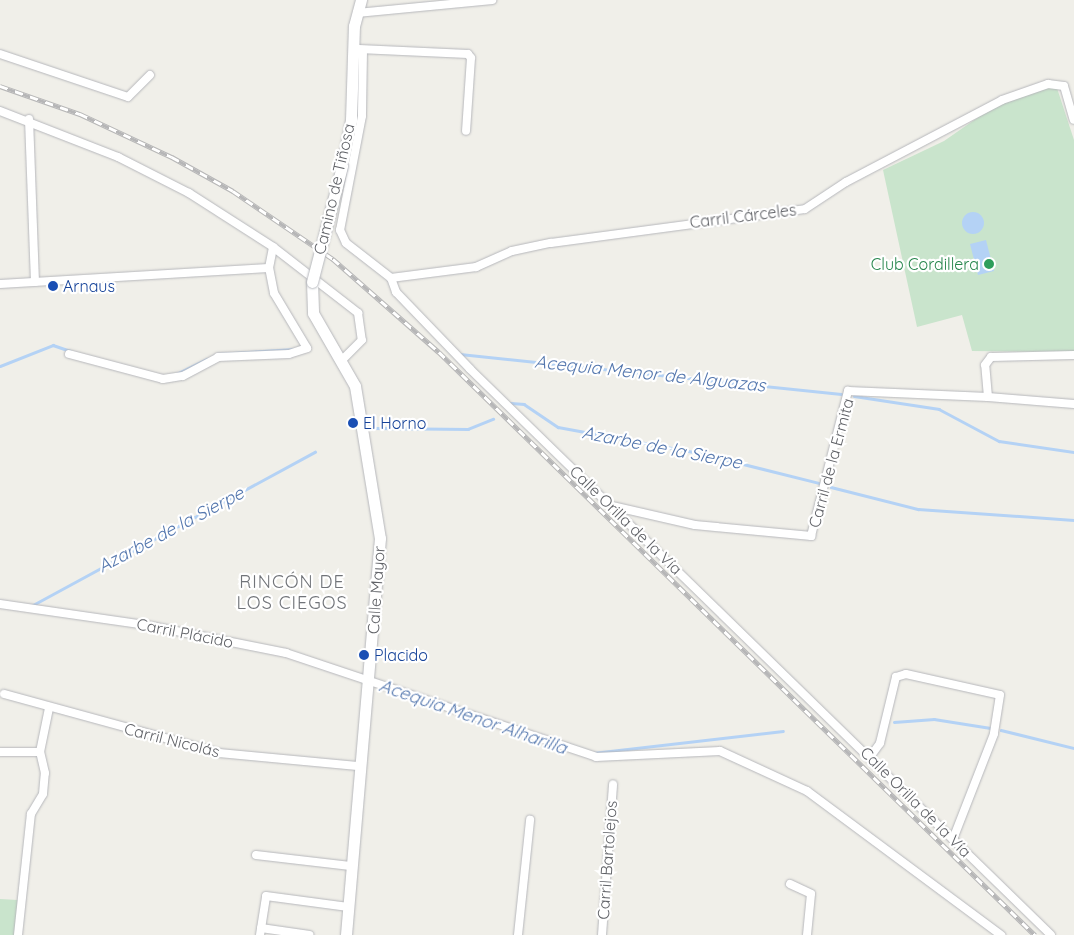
<!DOCTYPE html>
<meta charset="utf-8">
<style>
body{margin:0}
#map{position:relative;width:1074px;height:935px;overflow:hidden;background:#f0efe9;font-family:Quicksand,sans-serif}
div>[style]{position:absolute}
.green>*{inset:0;background:#c9e4cc}
.water>*{inset:0;background:#b4d2f5}
.round{border-radius:50%}
.stream>*{height:2.5px;margin:-1.25px;padding:0 1.25px;transform-origin:1.25px;border-radius:1.25px;background:#b4d2f5}
.roads{filter:drop-shadow(0 0 1px #b6b7bb) drop-shadow(0 0 1px #b6b7bb)}
.street>*{height:8px;margin:-4px;padding:0 4px;transform-origin:4px;border-radius:4px;background:#fff}
.secondary>*{height:11px;margin:-5.5px;padding:0 5.5px;transform-origin:5.5px;border-radius:5.5px;background:#fff}
.rail>*{height:4.5px;margin-top:-2.25px;transform-origin:0;background:repeating-linear-gradient(90deg,#fff 0 8px,#b6b6b7 0 16px);box-sizing:border-box;border-block:1px solid #b6b6b7}
.bridges{filter:drop-shadow(0 0 1px #b7b9be) drop-shadow(0 0 1px #b7b9be)}
.secondary-bridge>*{height:11px;margin:-5.5px;padding:0 5.5px;transform-origin:5.5px;border-radius:5.5px;background:#fff}
.dots>*{width:14px;height:14px;translate:-50% -50%;box-sizing:border-box;border:2px solid #fff;border-radius:50%}
span{translate:-50% -50%;white-space:nowrap;text-align:center;line-height:1.15;-webkit-text-stroke:4.5px #fff;paint-order:stroke}
.street-label{font-size:16px;color:#606267}
.leisure-label{font-size:16px;color:#27864d}
.right{translate:-100% -50%;text-align:right}
.transit-label{font-size:16px;color:#164399}
.left{translate:0 -50%;text-align:left}
.water-label{font-size:18px;color:#5477ae;font-style:italic}
.neighbourhood-label{font-size:18px;color:#717479;letter-spacing:1px}
</style>
<div id="map">
<div class="green">
<div style="clip-path:polygon(1056px 85px,1074px 140px,1074px 352px,972px 351px,962px 315px,917px 327px,883px 170px,944px 141px,993px 107px)"></div>
<div style="clip-path:polygon(0 899px,18px 900px,15px 935px,0 935px)"></div>
</div>
<div class="water">
<div class="round" style="left:962px;top:212px;width:22px;height:22px"></div>
<div style="clip-path:polygon(986px 240px,994px 271px,978px 275px,970px 244px)"></div>
</div>
<div class="stream">
<div style="left:217px;top:354px;width:78px;rotate:-3.7deg"></div>
<div style="left:460px;top:354px;width:383px;rotate:6deg"></div>
<div style="left:0;top:366px;width:57px;rotate:-21.6deg"></div>
<div style="left:53px;top:345px;width:18px;rotate:19deg"></div>
<div style="left:176px;top:374px;width:34px;rotate:-26deg"></div>
<div style="left:854px;top:396px;width:86px;rotate:8.7deg"></div>
<div style="left:939px;top:409px;width:68px;rotate:28.1deg"></div>
<div style="left:999px;top:441px;width:76px;rotate:8.3deg"></div>
<div style="left:511px;top:403px;width:13px;rotate:4deg"></div>
<div style="left:524px;top:404px;width:41px;rotate:34.1deg"></div>
<div style="left:558px;top:427px;width:143px;rotate:10.4deg"></div>
<div style="left:699px;top:453px;width:124px;rotate:14deg"></div>
<div style="left:373px;top:428px;width:95px;rotate:0.6deg"></div>
<div style="left:468px;top:429px;width:27px;rotate:-22deg"></div>
<div style="left:831px;top:487px;width:90px;rotate:14.2deg"></div>
<div style="left:918px;top:509px;width:156px;rotate:4deg"></div>
<div style="left:31px;top:606px;width:323px;rotate:-28.5deg"></div>
<div style="left:894px;top:722px;width:40px;rotate:-4.3deg"></div>
<div style="left:934px;top:719px;width:57px;rotate:9.1deg"></div>
<div style="left:1001px;top:730px;width:75px;rotate:13.9deg"></div>
<div style="left:593px;top:753px;width:191px;rotate:-6.6deg"></div>
</div>
<div class="roads">
<div class="street">
<div style="left:357px;top:13px;width:136px;rotate:-5.5deg"></div>
<div style="left:359px;top:49px;width:109px;rotate:2.6deg"></div>
<div style="left:468px;top:54px;width:5px;rotate:53deg"></div>
<div style="left:471px;top:58px;width:73px;rotate:93.9deg"></div>
<div style="left:363px;top:50px;width:66px;rotate:90.9deg"></div>
<div style="left:362px;top:116px;width:116px;rotate:100.9deg"></div>
<div style="left:340px;top:230px;width:14px;rotate:65deg"></div>
<div style="left:346px;top:243px;width:57px;rotate:37.9deg"></div>
<div style="left:391px;top:278px;width:86px;rotate:-7.4deg"></div>
<div style="left:476px;top:267px;width:39px;rotate:-24deg"></div>
<div style="left:512px;top:251px;width:40px;rotate:-12deg"></div>
<div style="left:551px;top:243px;width:256px;rotate:-7.6deg"></div>
<div style="left:805px;top:209px;width:49px;rotate:-33.4deg"></div>
<div style="left:846px;top:182px;width:176px;rotate:-27.7deg"></div>
<div style="left:1002px;top:100px;width:49px;rotate:-19.2deg"></div>
<div style="left:1048px;top:84px;width:16px;rotate:7deg"></div>
<div style="left:1064px;top:86px;width:35px;rotate:74deg"></div>
<div style="left:0;top:54px;width:135px;rotate:18.6deg"></div>
<div style="left:128px;top:97px;width:31px;rotate:-45deg"></div>
<div style="left:0;top:111px;width:127px;rotate:21.3deg"></div>
<div style="left:118px;top:157px;width:80px;rotate:26.9deg"></div>
<div style="left:189px;top:193px;width:100px;rotate:32.7deg"></div>
<div style="left:29px;top:119px;width:163px;rotate:87.9deg"></div>
<div style="left:391px;top:278px;width:15px;rotate:70deg"></div>
<div style="left:396px;top:292px;width:107px;rotate:46.1deg"></div>
<div style="left:470px;top:369px;width:811px;rotate:44.25deg"></div>
<div style="left:0;top:284px;width:269px;rotate:-3.4deg"></div>
<div style="left:69px;top:354px;width:97px;rotate:14.9deg"></div>
<div style="left:163px;top:379px;width:20px;rotate:-9deg"></div>
<div style="left:183px;top:376px;width:40px;rotate:-28deg"></div>
<div style="left:218px;top:357px;width:71px;rotate:-2.4deg"></div>
<div style="left:289px;top:354px;width:19px;rotate:-18deg"></div>
<div style="left:307px;top:348px;width:64px;rotate:-121deg"></div>
<div style="left:274px;top:293px;width:25px;rotate:-101deg"></div>
<div style="left:269px;top:268px;width:21px;rotate:-79deg"></div>
<div style="left:273px;top:247px;width:108px;rotate:37.8deg"></div>
<div style="left:358px;top:313px;width:27px;rotate:82deg"></div>
<div style="left:362px;top:340px;width:27px;rotate:135deg"></div>
<div style="left:988px;top:397px;width:86px;rotate:4.7deg"></div>
<div style="left:612px;top:506px;width:85px;rotate:12.9deg"></div>
<div style="left:695px;top:525px;width:117px;rotate:5.4deg"></div>
<div style="left:811px;top:536px;width:150px;rotate:-75.7deg"></div>
<div style="left:848px;top:391px;width:140px;rotate:2.5deg"></div>
<div style="left:988px;top:397px;width:32px;rotate:-95deg"></div>
<div style="left:985px;top:365px;width:10px;rotate:-53deg"></div>
<div style="left:991px;top:357px;width:83px;rotate:-1.4deg"></div>
<div style="left:0;top:604px;width:148px;rotate:8.2deg"></div>
<div style="left:146px;top:625px;width:143px;rotate:11.3deg"></div>
<div style="left:286px;top:653px;width:327px;rotate:18.5deg"></div>
<div style="left:596px;top:757px;width:124px;rotate:-2.8deg"></div>
<div style="left:720px;top:751px;width:96px;rotate:24.7deg"></div>
<div style="left:807px;top:791px;width:242px;rotate:36.6deg"></div>
<div style="left:4px;top:694px;width:223px;rotate:15.3deg"></div>
<div style="left:219px;top:753px;width:139px;rotate:5.4deg"></div>
<div style="left:0;top:752px;width:40px"></div>
<div style="left:870px;top:757px;width:17px;rotate:-54deg"></div>
<div style="left:880px;top:743px;width:68px;rotate:-76.4deg"></div>
<div style="left:896px;top:677px;width:10px;rotate:-17deg"></div>
<div style="left:906px;top:674px;width:96px;rotate:12.6deg"></div>
<div style="left:1000px;top:695px;width:39px;rotate:99deg"></div>
<div style="left:994px;top:734px;width:113px;rotate:111.3deg"></div>
<div style="left:256px;top:855px;width:95px;rotate:6.7deg"></div>
<div style="left:790px;top:884px;width:23px;rotate:25deg"></div>
<div style="left:811px;top:894px;width:41px;rotate:95.6deg"></div>
<div style="left:261px;top:928px;width:49px;rotate:8.3deg"></div>
<div style="left:18px;top:935px;width:122px;rotate:-83.9deg"></div>
<div style="left:31px;top:814px;width:23px;rotate:-59deg"></div>
<div style="left:43px;top:794px;width:21px;rotate:-85deg"></div>
<div style="left:45px;top:773px;width:22px;rotate:-103deg"></div>
<div style="left:40px;top:752px;width:45px;rotate:-78.4deg"></div>
<div style="left:260px;top:935px;width:39px;rotate:-81deg"></div>
<div style="left:266px;top:896px;width:83px;rotate:7.6deg"></div>
<div style="left:518px;top:935px;width:116px;rotate:-84deg"></div>
<div style="left:602px;top:935px;width:151px;rotate:-85.8deg"></div>
</div>
<div class="secondary">
<div style="left:342px;top:166px;width:47px;rotate:-78.9deg"></div>
<div style="left:351px;top:120px;width:94px;rotate:-88.2deg"></div>
<div style="left:354px;top:26px;width:27px;rotate:-75deg"></div>
<div style="left:312px;top:282px;width:31px;rotate:88deg"></div>
<div style="left:313px;top:313px;width:84px;rotate:60.1deg"></div>
<div style="left:355px;top:386px;width:154px;rotate:80.7deg"></div>
<div style="left:380px;top:538px;width:398px;rotate:94.9deg"></div>
</div>
</div>
<div class="rail">
<div style="left:0;top:86px;width:85px;rotate:19.3deg"></div>
<div style="left:80px;top:114px;width:102px;rotate:25.1deg"></div>
<div style="left:172px;top:157px;width:70px;rotate:29.1deg"></div>
<div style="left:233px;top:191px;width:121px;rotate:34.2deg"></div>
<div style="left:333px;top:259px;width:141px;rotate:41.3deg"></div>
<div style="left:439px;top:352px;width:834px;rotate:44.37deg"></div>
</div>
<div class="bridges">
<div class="secondary-bridge">
<div style="left:312px;top:282px;width:120px;rotate:-75.5deg"></div>
</div>
</div>
<div class="dots">
<div style="left:989px;top:264px;background:#2e9e5b"></div>
<div style="left:53px;top:286px;background:#1a4fb4"></div>
<div style="left:353px;top:423px;background:#1a4fb4"></div>
<div style="left:364px;top:655px;background:#1a4fb4"></div>
</div>
<div class="street-label">
<span style="left:334px;top:189px;rotate:-77deg">Camino de Tiñosa</span>
<span style="left:743px;top:216px;rotate:-7deg">Carril Cárceles</span>
<span style="left:831px;top:463px;rotate:-75deg">Carril de la Ermita</span>
<span style="left:626px;top:520px;rotate:44deg">Calle Orilla de la Vía</span>
<span style="left:376px;top:590px;rotate:-86deg">Calle Mayor</span>
<span style="left:185px;top:633px;rotate:11deg">Carril Plácido</span>
<span style="left:172px;top:740px;rotate:14deg">Carril Nicolás</span>
<span style="left:916px;top:802px;rotate:45deg">Calle Orilla de la Vía</span>
<span style="left:607px;top:860px;rotate:-86deg">Carril Bartolejos</span>
</div>
<div class="leisure-label">
<span class="right" style="left:979px;top:264px">Club Cordillera</span>
</div>
<div class="transit-label">
<span class="left" style="left:63px;top:286px">Arnaus</span>
<span class="left" style="left:363px;top:423px">El Horno</span>
<span class="left" style="left:374px;top:655px">Placido</span>
</div>
<div class="water-label">
<span style="left:650px;top:374px;rotate:6deg">Acequia Menor de Alguazas</span>
<span style="left:662px;top:448px;rotate:11deg">Azarbe de la Sierpe</span>
<span style="left:171px;top:530px;rotate:-28deg">Azarbe de la Sierpe</span>
<span style="left:473px;top:717px;rotate:19deg">Acequia Menor Alharilla</span>
</div>
<div class="neighbourhood-label">
<span style="left:292px;top:593px">RINCÓN DE<br>LOS CIEGOS</span>
</div>
</div>
